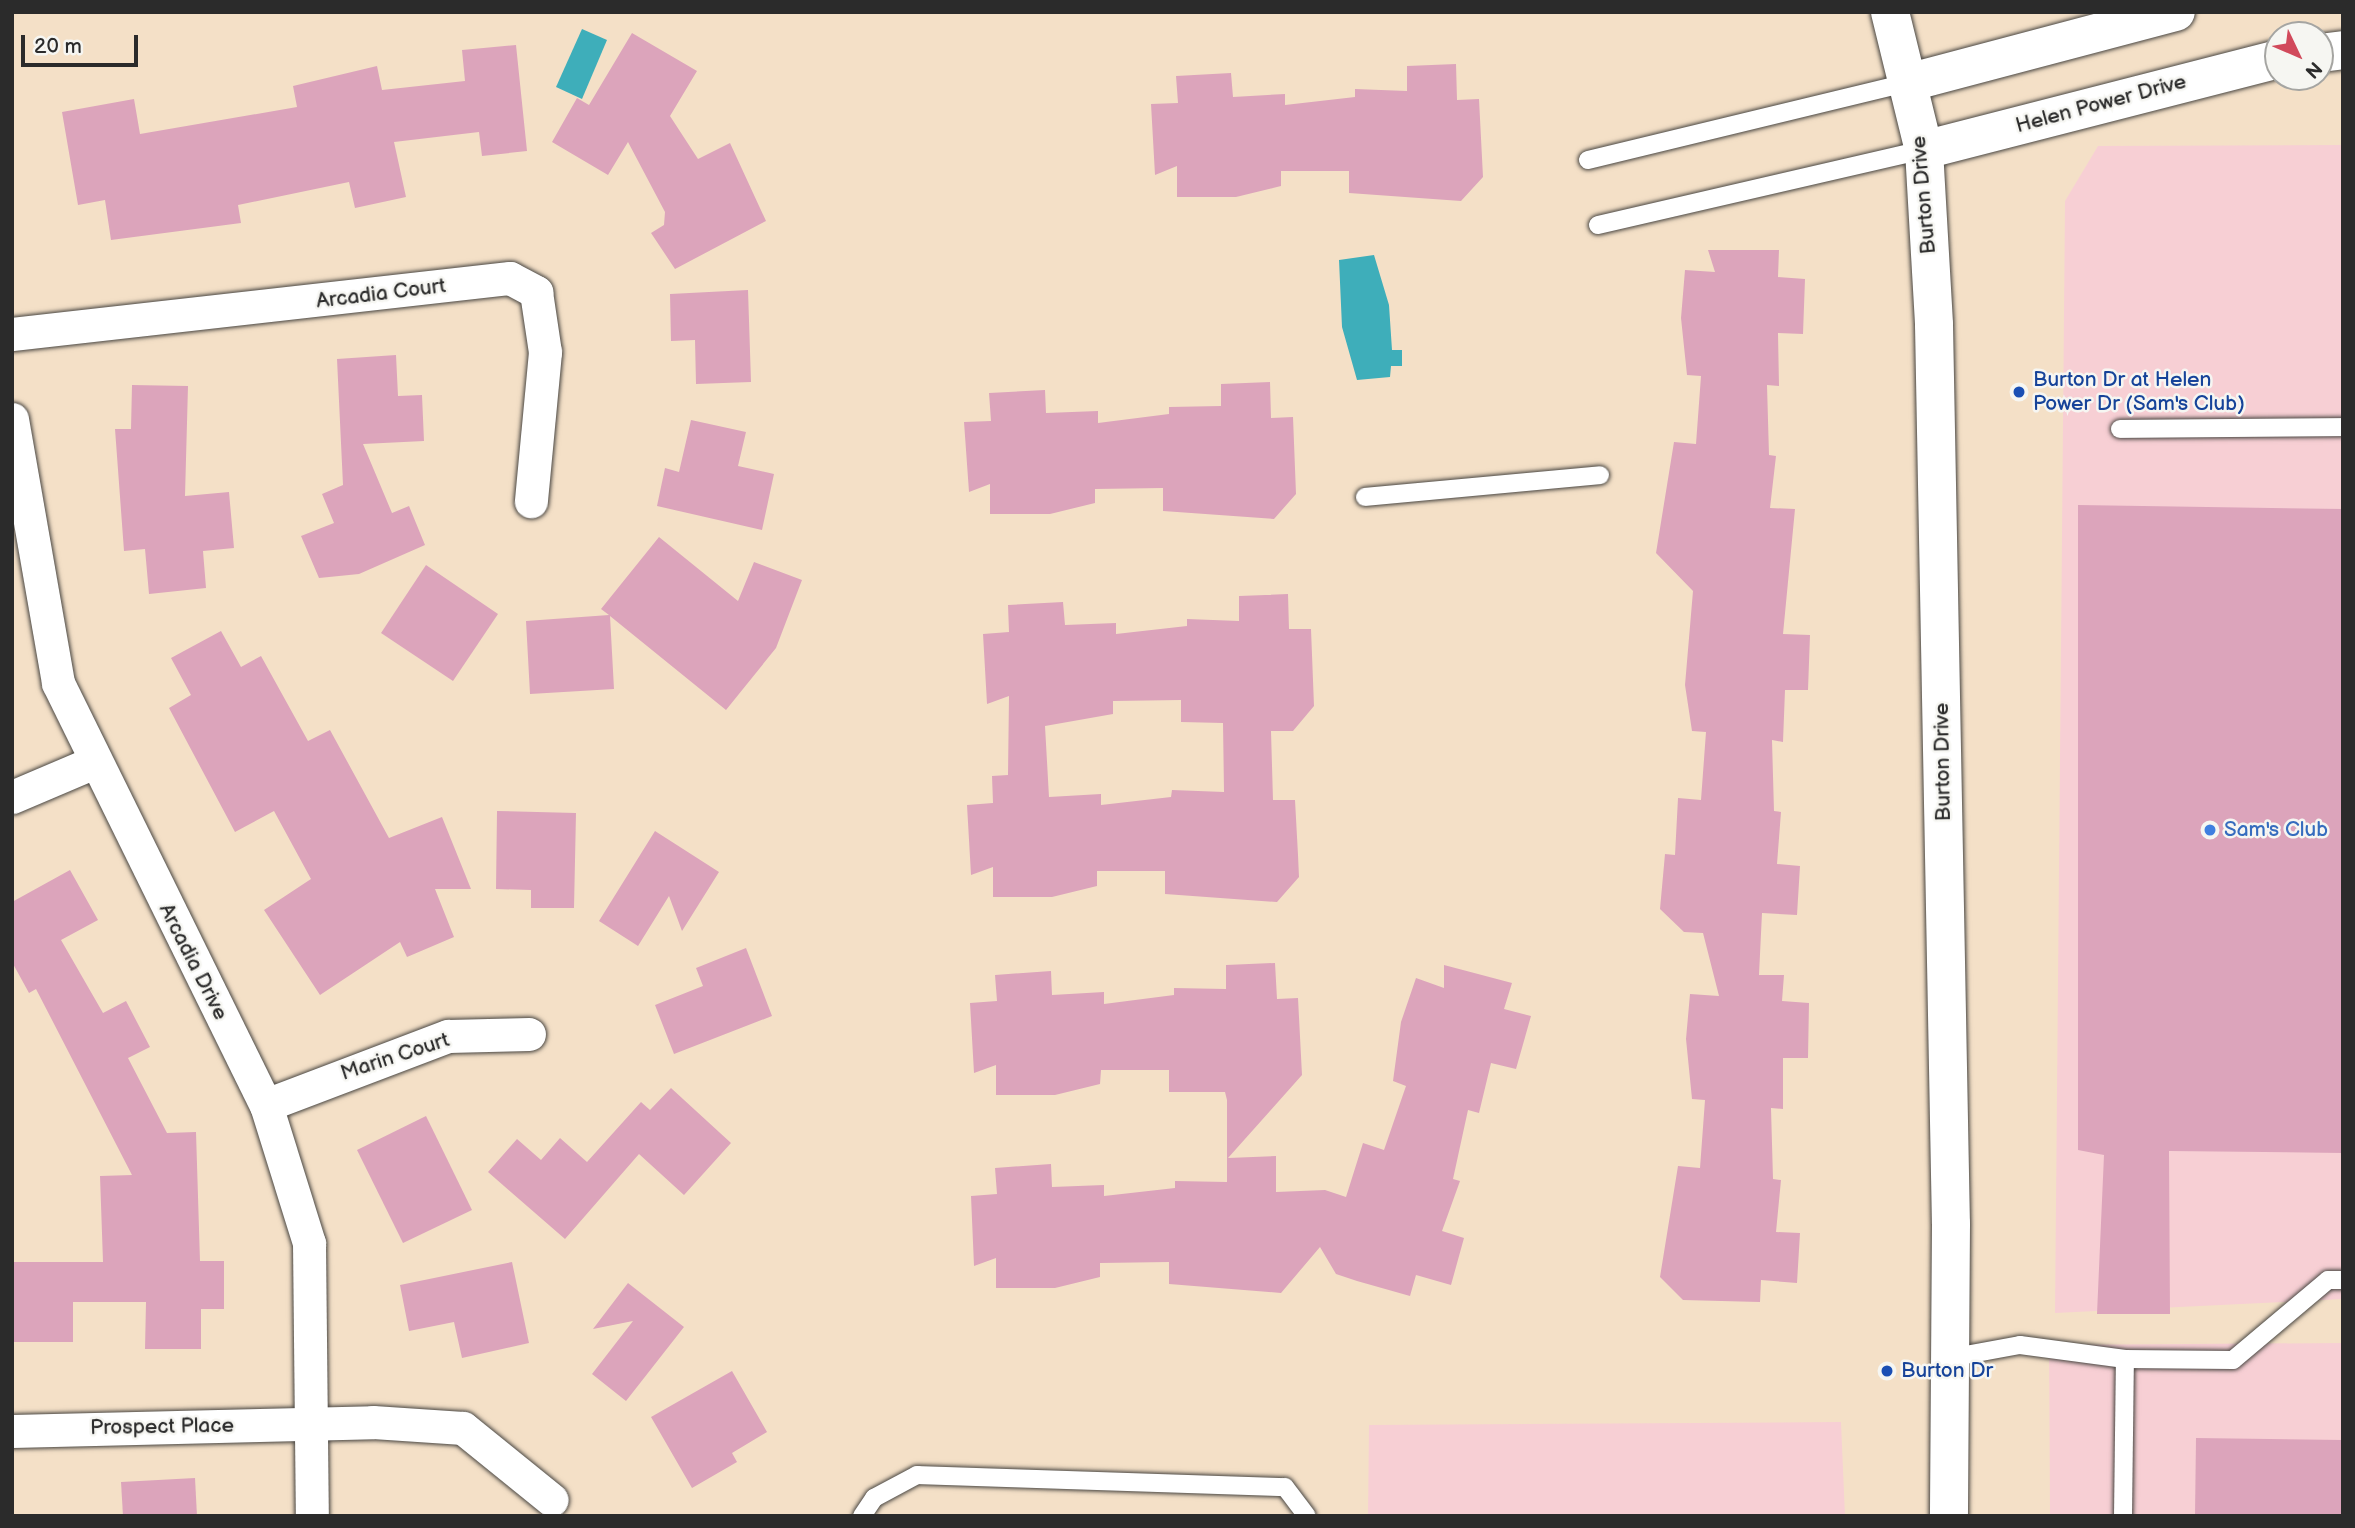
<!DOCTYPE html>
<style>
body{margin:0}
#map{position:relative;width:2355px;height:1528px;overflow:hidden;background:#f4e0c7;font-family:"Balsamiq Sans",sans-serif}
div>[style]{position:absolute}
.built>*{inset:0;background:#f7cfd4}
.water>*{inset:0;background:#3eaeba}
.building>*{inset:0;background:#dca4bb}
.roads{filter:drop-shadow(0 0 2px #494642) drop-shadow(0 0 2px #494642)}
.service>*{height:18px;margin:-9px;padding:0 9px;transform-origin:9px;border-radius:9px;background:#fff}
.minor>*{height:33px;margin:-16.5px;padding:0 16.5px;transform-origin:16.5px;border-radius:16.5px;background:#fff}
.tertiary>*{height:38px;margin:-19px;padding:0 19px;transform-origin:19px;border-radius:19px;background:#fff}
.dots>*{width:19px;height:19px;translate:-50% -50%;box-sizing:border-box;border:4px solid #f6f6f2;border-radius:50%}
span{translate:-50% -50%;white-space:nowrap;text-align:center;line-height:1.15;-webkit-text-stroke:5px #f6f6f2;paint-order:stroke}
.street-label{font-size:21px;color:#2b2b2b}
.transit-label{font-size:21px;color:#164399}
.left{translate:0 -50%;text-align:left}
.shop-label{font-size:21px;color:#366cbe}
.frame{position:absolute;inset:0;border:14px solid #2b2b2b;pointer-events:none}
.north{position:absolute;left:2264px;top:21px;width:70px;height:70px;box-sizing:border-box;background:#f6f6f2;border:2px solid #a5a5a2;border-radius:50%;rotate:134deg;font-size:19px;font-weight:700;line-height:28px;text-align:center;color:#2b2b2b}
.north::after{content:'';display:block;margin:auto;width:24px;height:32px;background:#d1495b;clip-path:polygon(50% 0,100% 100%,50% 72%,0 100%)}
.scale{position:absolute;left:21px;top:35px;width:117px;height:32px;box-sizing:border-box;border:4px solid #2b2b2b;border-top:0;padding-left:9px;font-size:21px;line-height:24px;white-space:nowrap;color:#2b2b2b;-webkit-text-stroke:5px #f6f6f2;paint-order:stroke}
</style>
<div id="map">
<div class="built">
<div style="clip-path:polygon(2343px 145px,2343px 1299px,2055px 1313px,2065px 201px,2098px 146px)"></div>
<div style="clip-path:polygon(2343px 1343px,2343px 1516px,2050px 1516px,2049px 1345px)"></div>
<div style="clip-path:polygon(1841px 1422px,1845px 1516px,1368px 1516px,1369px 1425px)"></div>
</div>
<div class="water">
<div style="clip-path:polygon(582px 29px,607px 40px,582px 99px,556px 87px)"></div>
<div style="clip-path:polygon(1374px 255px,1389px 305px,1392px 350px,1402px 350px,1402px 366px,1391px 366px,1390px 377px,1357px 380px,1342px 327px,1339px 260px)"></div>
</div>
<div class="building">
<div style="clip-path:polygon(632px 33px,697px 71px,670px 116px,698px 159px,730px 143px,766px 221px,675px 269px,651px 233px,664px 225px,665px 212px,628px 142px,608px 175px,552px 142px,577px 98px,589px 105px)"></div>
<div style="clip-path:polygon(516px 45px,527px 151px,482px 156px,479px 132px,394px 142px,406px 197px,355px 208px,349px 182px,238px 205px,241px 223px,111px 240px,105px 200px,78px 205px,62px 112px,134px 99px,140px 134px,297px 107px,293px 86px,377px 66px,382px 90px,465px 81px,462px 50px)"></div>
<div style="clip-path:polygon(1456px 64px,1457px 100px,1479px 99px,1483px 177px,1461px 201px,1349px 193px,1349px 171px,1281px 171px,1281px 186px,1236px 197px,1177px 197px,1177px 166px,1155px 175px,1151px 104px,1178px 103px,1176px 76px,1231px 73px,1233px 97px,1285px 94px,1285px 105px,1355px 97px,1355px 89px,1407px 91px,1407px 66px)"></div>
<div style="clip-path:polygon(1708px 250px,1779px 250px,1778px 277px,1805px 279px,1803px 334px,1778px 333px,1779px 386px,1767px 385px,1769px 455px,1776px 456px,1770px 508px,1795px 509px,1783px 634px,1810px 635px,1808px 690px,1785px 690px,1783px 742px,1772px 740px,1774px 811px,1781px 812px,1777px 864px,1800px 866px,1797px 915px,1762px 913px,1759px 975px,1784px 975px,1782px 1001px,1809px 1003px,1808px 1058px,1783px 1058px,1783px 1109px,1771px 1108px,1773px 1179px,1781px 1180px,1776px 1232px,1800px 1233px,1797px 1283px,1761px 1280px,1760px 1302px,1683px 1300px,1660px 1277px,1678px 1166px,1700px 1168px,1705px 1100px,1692px 1099px,1686px 1039px,1690px 994px,1719px 996px,1703px 933px,1684px 932px,1660px 909px,1665px 854px,1675px 855px,1678px 798px,1701px 800px,1706px 732px,1692px 731px,1685px 685px,1693px 591px,1656px 553px,1674px 442px,1696px 444px,1701px 376px,1687px 375px,1681px 318px,1685px 270px,1715px 272px)"></div>
<div style="clip-path:polygon(748px 290px,751px 382px,696px 384px,695px 340px,671px 341px,670px 294px)"></div>
<div style="clip-path:polygon(396px 355px,398px 396px,422px 395px,424px 441px,363px 444px,392px 513px,409px 506px,425px 545px,359px 574px,319px 578px,301px 536px,334px 523px,322px 494px,343px 485px,337px 359px)"></div>
<div style="clip-path:polygon(1270px 382px,1271px 418px,1293px 417px,1296px 494px,1274px 519px,1163px 511px,1163px 488px,1095px 489px,1095px 503px,1050px 514px,990px 514px,990px 484px,969px 492px,964px 422px,991px 421px,989px 393px,1045px 390px,1046px 413px,1098px 411px,1098px 423px,1169px 414px,1169px 407px,1221px 406px,1221px 384px)"></div>
<div style="clip-path:polygon(132px 385px,188px 386px,185px 496px,229px 492px,234px 548px,203px 551px,206px 588px,149px 594px,145px 549px,124px 551px,115px 429px,131px 429px)"></div>
<div style="clip-path:polygon(691px 420px,746px 432px,738px 466px,774px 474px,762px 530px,657px 506px,665px 468px,679px 472px)"></div>
<div style="clip-path:polygon(2078px 505px,2343px 509px,2343px 1153px,2169px 1151px,2170px 1314px,2097px 1314px,2104px 1155px,2078px 1150px)"></div>
<div style="clip-path:polygon(659px 537px,738px 601px,754px 562px,802px 580px,776px 648px,726px 710px,610px 616px,614px 689px,530px 694px,526px 621px,609px 615px,601px 609px)"></div>
<div style="clip-path:polygon(426px 565px,498px 614px,453px 681px,381px 633px)"></div>
<div style="clip-path:polygon(evenodd,1288px 594px,1289px 629px,1311px 629px,1314px 706px,1293px 731px,1271px 731px,1273px 800px,1295px 800px,1298px 855px,1299px 877px,1277px 902px,1165px 894px,1165px 871px,1097px 871px,1097px 886px,1052px 897px,993px 897px,993px 867px,971px 875px,967px 805px,993px 803px,992px 776px,1008px 775px,1009px 696px,987px 704px,983px 634px,1009px 632px,1008px 605px,1063px 602px,1065px 625px,1116px 623px,1116px 634px,1187px 626px,1187px 619px,1239px 621px,1239px 596px,1288px 594px,1181px 700px,1181px 722px,1223px 723px,1224px 792px,1172px 790px,1171px 797px,1101px 805px,1101px 794px,1049px 797px,1045px 726px,1113px 714px,1113px 701px,1181px 700px)"></div>
<div style="clip-path:polygon(221px 631px,241px 667px,261px 656px,308px 741px,330px 730px,389px 838px,442px 817px,471px 889px,435px 889px,454px 937px,407px 957px,400px 942px,320px 995px,264px 910px,311px 879px,274px 811px,235px 832px,169px 708px,191px 695px,171px 658px)"></div>
<div style="clip-path:polygon(497px 811px,576px 813px,574px 908px,531px 908px,531px 890px,496px 889px)"></div>
<div style="clip-path:polygon(655px 831px,719px 872px,682px 931px,669px 896px,638px 946px,599px 921px)"></div>
<div style="clip-path:polygon(70px 870px,98px 920px,61px 940px,103px 1013px,126px 1001px,150px 1047px,128px 1058px,167px 1133px,196px 1132px,200px 1261px,224px 1261px,224px 1309px,201px 1309px,201px 1349px,145px 1349px,146px 1302px,73px 1302px,73px 1342px,12px 1342px,12px 1262px,103px 1262px,100px 1176px,132px 1175px,36px 989px,29px 993px,12px 962px,12px 902px)"></div>
<div style="clip-path:polygon(746px 948px,772px 1016px,674px 1054px,655px 1005px,703px 986px,696px 968px)"></div>
<div style="clip-path:polygon(1275px 963px,1277px 999px,1298px 998px,1302px 1075px,1228px 1158px,1276px 1156px,1276px 1192px,1325px 1190px,1346px 1197px,1363px 1143px,1384px 1150px,1406px 1086px,1393px 1081px,1401px 1022px,1416px 978px,1444px 988px,1444px 965px,1512px 983px,1504px 1009px,1531px 1016px,1516px 1069px,1491px 1063px,1479px 1113px,1468px 1110px,1453px 1179px,1460px 1181px,1442px 1231px,1464px 1238px,1451px 1285px,1416px 1275px,1410px 1296px,1357px 1281px,1336px 1274px,1320px 1247px,1281px 1293px,1169px 1284px,1169px 1262px,1100px 1263px,1100px 1277px,1055px 1288px,996px 1288px,996px 1258px,974px 1266px,971px 1196px,997px 1194px,995px 1168px,1051px 1164px,1052px 1187px,1104px 1185px,1104px 1196px,1175px 1188px,1175px 1181px,1227px 1182px,1227px 1100px,1225px 1092px,1169px 1092px,1169px 1070px,1101px 1070px,1100px 1084px,1055px 1095px,996px 1095px,996px 1065px,974px 1073px,970px 1003px,997px 1001px,995px 975px,1051px 971px,1052px 995px,1104px 992px,1104px 1004px,1174px 995px,1174px 988px,1226px 989px,1226px 965px)"></div>
<div style="clip-path:polygon(671px 1088px,731px 1143px,684px 1195px,639px 1154px,565px 1239px,488px 1172px,517px 1139px,541px 1160px,560px 1138px,587px 1162px,641px 1102px,650px 1110px)"></div>
<div style="clip-path:polygon(426px 1116px,472px 1210px,403px 1243px,357px 1150px)"></div>
<div style="clip-path:polygon(512px 1262px,529px 1343px,462px 1358px,454px 1322px,409px 1331px,400px 1285px)"></div>
<div style="clip-path:polygon(628px 1283px,684px 1327px,626px 1401px,592px 1374px,633px 1321px,593px 1329px)"></div>
<div style="clip-path:polygon(732px 1371px,767px 1432px,732px 1453px,737px 1462px,692px 1488px,651px 1417px)"></div>
<div style="clip-path:polygon(2196px 1438px,2343px 1440px,2343px 1516px,2195px 1516px)"></div>
<div style="clip-path:polygon(195px 1478px,197px 1516px,123px 1516px,121px 1482px)"></div>
</div>
<div class="roads">
<div class="service">
<div style="left:1588px;top:160px;width:328px;rotate:-13.6deg"></div>
<div style="left:1598px;top:225px;width:335px;rotate:-13deg"></div>
<div style="left:2120px;top:429px;width:223px;rotate:-0.5deg"></div>
<div style="left:1365px;top:497px;width:236px;rotate:-5.3deg"></div>
<div style="left:1949px;top:1358px;width:72px;rotate:-10.4deg"></div>
<div style="left:2020px;top:1345px;width:106px;rotate:7.6deg"></div>
<div style="left:2125px;top:1359px;width:108px;rotate:0.5deg"></div>
<div style="left:2233px;top:1360px;width:124px;rotate:-40.1deg"></div>
<div style="left:2328px;top:1280px;width:15px"></div>
<div style="left:862px;top:1516px;width:22px;rotate:-56deg"></div>
<div style="left:874px;top:1498px;width:49px;rotate:-28.1deg"></div>
<div style="left:917px;top:1475px;width:368px;rotate:1.9deg"></div>
<div style="left:1285px;top:1487px;width:36px;rotate:53deg"></div>
<div style="left:2123px;top:1516px;width:157px;rotate:-89.3deg"></div>
</div>
<div class="minor">
<div style="left:12px;top:334px;width:501px;rotate:-6.42deg"></div>
<div style="left:510px;top:278px;width:30px;rotate:28deg"></div>
<div style="left:536px;top:292px;width:61px;rotate:81.5deg"></div>
<div style="left:545px;top:352px;width:150px;rotate:95.4deg"></div>
<div style="left:12px;top:419px;width:268px;rotate:80.1deg"></div>
<div style="left:58px;top:683px;width:470px;rotate:63.8deg"></div>
<div style="left:266px;top:1105px;width:145px;rotate:72.7deg"></div>
<div style="left:309px;top:1243px;width:273px;rotate:89.4deg"></div>
<div style="left:12px;top:797px;width:87px;rotate:-23deg"></div>
<div style="left:266px;top:1105px;width:195px;rotate:-20.8deg"></div>
<div style="left:448px;top:1036px;width:81px;rotate:-1.4deg"></div>
<div style="left:12px;top:1431px;width:361px;rotate:-1.4deg"></div>
<div style="left:373px;top:1422px;width:90px;rotate:3.8deg"></div>
<div style="left:463px;top:1428px;width:114px;rotate:39deg"></div>
</div>
<div class="tertiary">
<div style="left:1890px;top:12px;width:142px;rotate:76.2deg"></div>
<div style="left:1924px;top:150px;width:175px;rotate:86.7deg"></div>
<div style="left:1934px;top:325px;width:899px;rotate:88.92deg"></div>
<div style="left:1951px;top:1224px;width:292px;rotate:90.4deg"></div>
<div style="left:2320px;top:53px;width:23px;rotate:-7deg"></div>
<div style="left:1907px;top:83px;width:278px;rotate:-14.8deg"></div>
<div style="left:1924px;top:150px;width:366px;rotate:-14.4deg"></div>
</div>
</div>
<div class="dots">
<div style="left:2019px;top:392px;background:#1a4fb4"></div>
<div style="left:2210px;top:830px;background:#3f7fe0"></div>
<div style="left:1887px;top:1371px;background:#1a4fb4"></div>
</div>
<div class="street-label">
<span style="left:2101px;top:104px;rotate:-15deg">Helen Power Drive</span>
<span style="left:1924px;top:195px;rotate:-95deg">Burton Drive</span>
<span style="left:381px;top:294px;rotate:-7deg">Arcadia Court</span>
<span style="left:1943px;top:762px;rotate:-91deg">Burton Drive</span>
<span style="left:193px;top:962px;rotate:63deg">Arcadia Drive</span>
<span style="left:395px;top:1057px;rotate:-18deg">Marin Court</span>
<span style="left:162px;top:1427px;rotate:-1deg">Prospect Place</span>
</div>
<div class="transit-label">
<span class="left" style="left:2033px;top:392px">Burton Dr at Helen<br>Power Dr (Sam's Club)</span>
<span class="left" style="left:1901px;top:1371px">Burton Dr</span>
</div>
<div class="shop-label">
<span class="left" style="left:2224px;top:830px">Sam's Club</span>
</div>
<div class="frame"></div>
<div class="north">N</div>
<div class="scale">20 m</div>
</div>
